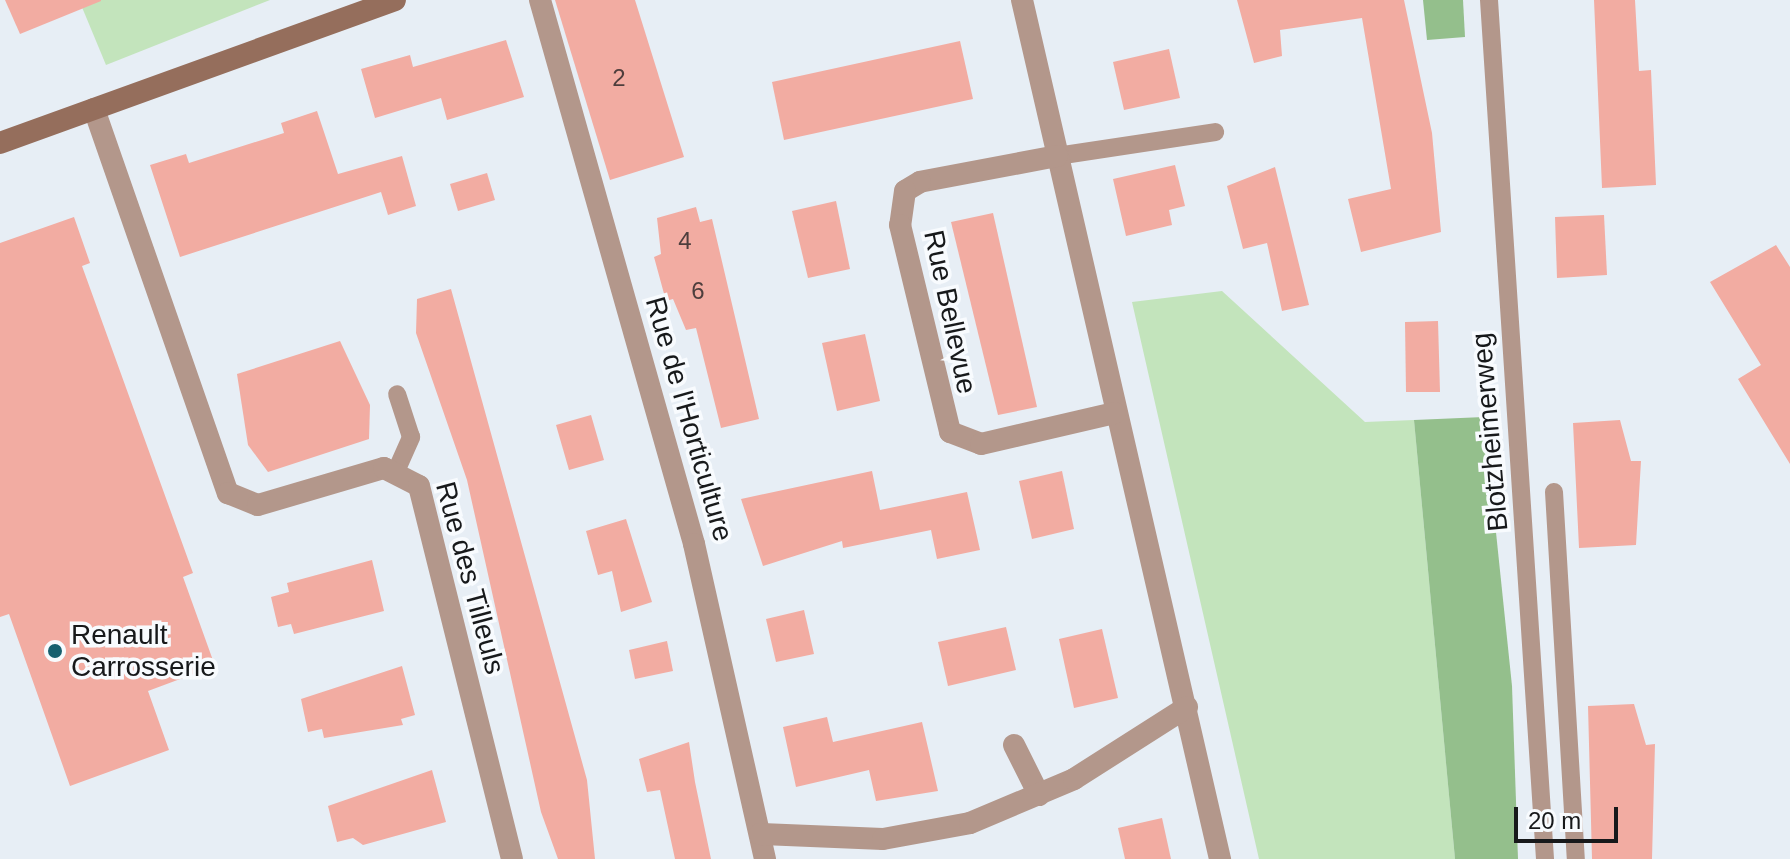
<!DOCTYPE html>
<style>
body{margin:0}
#map{position:relative;width:1790px;height:859px;overflow:hidden;background:#e7eef5;font-family:Arial,sans-serif}
div>[style]{position:absolute}
.green>*{inset:0;background:#c3e4bc}
.forest>*{inset:0;background:#94bf8c}
.building>*{inset:0;background:#f2aca2}
.service>*{height:18px;margin:-9px;padding:0 9px;transform-origin:9px;border-radius:9px;background:#b3978b}
.minor>*{height:22px;margin:-11px;padding:0 11px;transform-origin:11px;border-radius:11px;background:#b3978b}
.secondary>*{height:22px;margin:-11px;padding:0 11px;transform-origin:11px;border-radius:11px;background:#956e5c}
.dots>*{width:22px;height:22px;translate:-50% -50%;box-sizing:border-box;border:4px solid #f8fbfe;border-radius:50%}
span{translate:-50% -50%;white-space:nowrap;text-align:center;line-height:1.15;-webkit-text-stroke:7px #f8fbfe;paint-order:stroke}
.number-label{font-size:24px;color:#4e3e3d}
.number-label span{-webkit-text-stroke-width:0}
.street-label{font-size:28px;color:#17191b}
.poi-label{font-size:28px;color:#17191b}
.left{translate:0 -50%;text-align:left}
.scale{position:absolute;left:1514px;top:807px;width:104px;height:36px;box-sizing:border-box;border:4px solid #17191b;border-top:0;padding-left:10px;font-size:24px;line-height:28px;white-space:nowrap;color:#17191b;-webkit-text-stroke:6px #f8fbfe;paint-order:stroke}
</style>
<div id="map">
<div class="green">
<div style="clip-path:polygon(79px 0,270px 0,106px 65px)"></div>
<div style="clip-path:polygon(1222px 291px,1365px 422px,1414px 420px,1455px 859px,1259px 859px,1132px 302px)"></div>
</div>
<div class="forest">
<div style="clip-path:polygon(1423px 0,1463px 0,1465px 37px,1427px 40px)"></div>
<div style="clip-path:polygon(1484px 417px,1512px 686px,1518px 859px,1455px 859px,1414px 420px)"></div>
</div>
<div class="building">
<div style="clip-path:polygon(5px 0,101px 0,101px 1px,20px 34px)"></div>
<div style="clip-path:polygon(555px 0,635px 0,684px 157px,610px 180px)"></div>
<div style="clip-path:polygon(1237px 0,1404px 0,1432px 133px,1441px 232px,1361px 252px,1348px 199px,1391px 189px,1362px 18px,1280px 30px,1282px 56px,1254px 63px)"></div>
<div style="clip-path:polygon(1594px 0,1635px 0,1639px 71px,1651px 70px,1656px 185px,1602px 188px)"></div>
<div style="clip-path:polygon(506px 40px,524px 97px,447px 120px,441px 98px,375px 118px,361px 69px,410px 55px,413px 67px)"></div>
<div style="clip-path:polygon(960px 41px,973px 99px,784px 140px,772px 82px)"></div>
<div style="clip-path:polygon(1169px 49px,1180px 98px,1124px 110px,1113px 62px)"></div>
<div style="clip-path:polygon(317px 111px,338px 174px,402px 156px,416px 206px,388px 215px,381px 192px,180px 257px,150px 165px,186px 154px,189px 163px,284px 133px,281px 123px)"></div>
<div style="clip-path:polygon(1175px 165px,1185px 206px,1169px 210px,1172px 225px,1126px 236px,1113px 179px)"></div>
<div style="clip-path:polygon(1275px 167px,1309px 305px,1282px 311px,1267px 243px,1243px 249px,1227px 186px)"></div>
<div style="clip-path:polygon(487px 173px,495px 200px,458px 211px,450px 184px)"></div>
<div style="clip-path:polygon(836px 201px,850px 269px,808px 278px,792px 211px)"></div>
<div style="clip-path:polygon(696px 207px,700px 222px,712px 219px,759px 419px,721px 428px,696px 328px,686px 330px,673px 299px,666px 301px,654px 257px,661px 254px,657px 218px)"></div>
<div style="clip-path:polygon(993px 213px,1037px 407px,998px 415px,951px 222px)"></div>
<div style="clip-path:polygon(1604px 215px,1607px 275px,1557px 278px,1555px 217px)"></div>
<div style="clip-path:polygon(74px 217px,90px 263px,82px 266px,193px 573px,183px 577px,215px 666px,148px 691px,169px 750px,70px 786px,9px 614px,0 617px,0 243px)"></div>
<div style="clip-path:polygon(1776px 245px,1790px 267px,1790px 464px,1738px 379px,1761px 365px,1710px 282px)"></div>
<div style="clip-path:polygon(451px 289px,587px 780px,595px 859px,558px 859px,541px 812px,467px 480px,416px 333px,417px 299px)"></div>
<div style="clip-path:polygon(1438px 321px,1440px 392px,1406px 392px,1405px 322px)"></div>
<div style="clip-path:polygon(865px 334px,880px 401px,837px 411px,822px 343px)"></div>
<div style="clip-path:polygon(340px 341px,370px 405px,369px 439px,268px 472px,248px 445px,237px 374px)"></div>
<div style="clip-path:polygon(591px 415px,604px 460px,569px 470px,556px 425px)"></div>
<div style="clip-path:polygon(1620px 420px,1631px 461px,1641px 461px,1636px 545px,1579px 548px,1573px 423px)"></div>
<div style="clip-path:polygon(872px 471px,880px 510px,967px 492px,980px 550px,937px 559px,931px 530px,843px 548px,842px 541px,763px 566px,741px 499px)"></div>
<div style="clip-path:polygon(1062px 471px,1074px 529px,1032px 539px,1019px 481px)"></div>
<div style="clip-path:polygon(626px 519px,652px 602px,621px 612px,612px 571px,598px 575px,586px 531px)"></div>
<div style="clip-path:polygon(372px 560px,384px 611px,294px 634px,291px 624px,278px 627px,271px 597px,289px 592px,287px 583px)"></div>
<div style="clip-path:polygon(804px 610px,814px 654px,776px 662px,766px 619px)"></div>
<div style="clip-path:polygon(1006px 627px,1016px 670px,948px 686px,938px 642px)"></div>
<div style="clip-path:polygon(1102px 629px,1118px 698px,1074px 708px,1059px 639px)"></div>
<div style="clip-path:polygon(667px 641px,673px 671px,635px 679px,629px 650px)"></div>
<div style="clip-path:polygon(402px 666px,415px 715px,401px 719px,403px 725px,324px 738px,322px 729px,308px 732px,301px 699px)"></div>
<div style="clip-path:polygon(1634px 704px,1646px 745px,1655px 744px,1652px 859px,1592px 859px,1588px 706px)"></div>
<div style="clip-path:polygon(827px 717px,833px 742px,922px 722px,938px 791px,876px 801px,869px 770px,796px 787px,783px 727px)"></div>
<div style="clip-path:polygon(689px 742px,695px 782px,711px 859px,675px 859px,660px 790px,647px 792px,639px 759px)"></div>
<div style="clip-path:polygon(432px 770px,446px 822px,363px 845px,353px 838px,337px 842px,328px 806px)"></div>
<div style="clip-path:polygon(1162px 818px,1171px 859px,1125px 859px,1118px 828px)"></div>
</div>
<div class="service">
<div style="left:1489px;top:0;width:861px;rotate:86.27deg"></div>
<div style="left:1057px;top:156px;width:160px;rotate:-8.6deg"></div>
<div style="left:397px;top:469px;width:35px;rotate:-66deg"></div>
<div style="left:411px;top:437px;width:45px;rotate:-108deg"></div>
<div style="left:1554px;top:492px;width:368px;rotate:86.6deg"></div>
</div>
<div class="minor">
<div style="left:540px;top:0;width:565px;rotate:74.19deg"></div>
<div style="left:694px;top:544px;width:323px;rotate:77.3deg"></div>
<div style="left:1022px;top:0;width:882px;rotate:77.02deg"></div>
<div style="left:94px;top:109px;width:407px;rotate:70.8deg"></div>
<div style="left:228px;top:493px;width:32px;rotate:22deg"></div>
<div style="left:258px;top:505px;width:131px;rotate:-16.4deg"></div>
<div style="left:384px;top:468px;width:39px;rotate:27deg"></div>
<div style="left:419px;top:486px;width:384px;rotate:76deg"></div>
<div style="left:1057px;top:156px;width:139px;rotate:169.3deg"></div>
<div style="left:920px;top:182px;width:17px;rotate:149deg"></div>
<div style="left:905px;top:191px;width:34px;rotate:98deg"></div>
<div style="left:900px;top:225px;width:213px;rotate:76.4deg"></div>
<div style="left:950px;top:432px;width:33px;rotate:21deg"></div>
<div style="left:981px;top:444px;width:137px;rotate:-13.1deg"></div>
<div style="left:1014px;top:745px;width:56px;rotate:63.4deg"></div>
<div style="left:760px;top:834px;width:123px;rotate:2.3deg"></div>
<div style="left:883px;top:839px;width:88px;rotate:-10.4deg"></div>
<div style="left:970px;top:823px;width:113px;rotate:-22.9deg"></div>
<div style="left:1074px;top:779px;width:134px;rotate:-32.5deg"></div>
</div>
<div class="secondary">
<div style="left:0;top:143px;width:420px;rotate:-19.9deg"></div>
</div>
<div class="dots">
<div style="left:55px;top:651px;background:#17606f"></div>
</div>
<div class="number-label">
<span style="left:619px;top:78px">2</span>
<span style="left:685px;top:241px">4</span>
<span style="left:698px;top:291px">6</span>
</div>
<div class="street-label">
<span style="left:950px;top:312px;rotate:78deg">Rue Bellevue</span>
<span style="left:689px;top:419px;rotate:74deg">Rue de l'Horticulture</span>
<span style="left:1490px;top:432px;rotate:-95deg">Blotzheimerweg</span>
<span style="left:470px;top:578px;rotate:75deg">Rue des Tilleuls</span>
</div>
<div class="poi-label">
<span class="left" style="left:71px;top:651px">Renault<br>Carrosserie</span>
</div>
<div class="scale">20 m</div>
</div>
